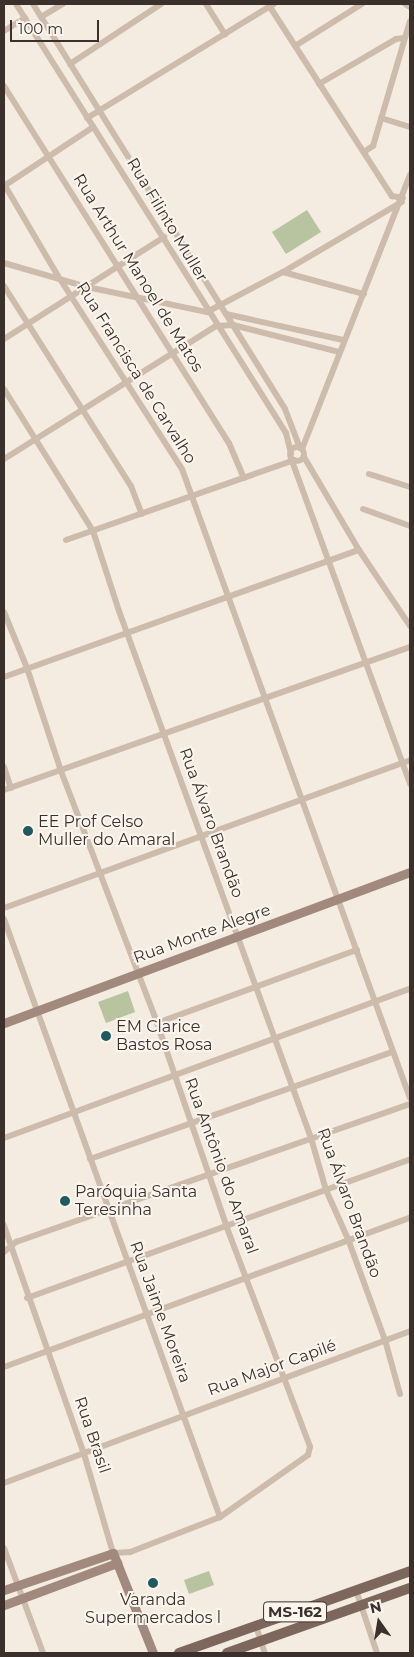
<!DOCTYPE html>
<meta charset="utf-8">
<style>
body{margin:0}
#map{position:relative;width:414px;height:1657px;overflow:hidden;background:#f4ebe1;font-family:Montserrat,sans-serif}
div>[style]{position:absolute}
.green>*{inset:0;background:#b8c4a0}
.street>*{height:6px;margin:-3px;padding:0 3px;transform-origin:3px;border-radius:3px;background:#cdbbac}
.street>.ring{margin:-3px;padding:0;box-sizing:content-box;background:none;border:6px solid #cdbbac;border-radius:50%}
.secondary>*{height:9px;margin:-4.5px;padding:0 4.5px;transform-origin:4.5px;border-radius:4.5px;background:#a18a7d}
.primary>*{height:10px;margin:-5px;padding:0 5px;transform-origin:5px;border-radius:5px;background:#7d675c}
.dots>*{width:14px;height:14px;translate:-50% -50%;box-sizing:border-box;border:2px solid #fbf5ee;border-radius:50%}
span{translate:-50% -50%;white-space:nowrap;text-align:center;line-height:1.15;-webkit-text-stroke:4px #fbf5ee;paint-order:stroke}
.shield-label span{padding:1px 4px;background:#fbf5ee;border:1px solid;border-radius:4px;-webkit-text-stroke-width:0}
.shield-label{font-size:15px;color:#3b302b;font-weight:700}
.street-label{font-size:16px;color:#3b302b}
.poi-label{font-size:16px;color:#3b302b}
.left{translate:0 -50%;text-align:left}
.frame{position:absolute;inset:0;border:5px solid #3b302b;pointer-events:none}
.north{position:absolute;left:354px;top:1597px;width:50px;height:50px;-webkit-text-stroke:4px #fbf5ee;paint-order:stroke;rotate:347deg;font-size:14px;font-weight:700;line-height:20px;text-align:center;color:#3b302b}
.north::after{content:'';display:block;margin:auto;width:18px;height:22px;background:#3b302b;clip-path:polygon(50% 0,100% 100%,50% 72%,0 100%)}
.scale{position:absolute;left:10px;top:20px;width:89px;height:22px;box-sizing:border-box;border:2px solid #3b302b;border-top:0;padding-left:6px;font-size:15px;line-height:18px;white-space:nowrap;color:#3b302b;-webkit-text-stroke:4px #fbf5ee;paint-order:stroke}
</style>
<div id="map">
<div class="green">
<div style="clip-path:polygon(307px 210px,321px 232px,286px 254px,272px 232px)"></div>
<div style="clip-path:polygon(128px 991px,135px 1012px,106px 1023px,98px 1002px)"></div>
<div style="clip-path:polygon(209px 1571px,214px 1585px,189px 1594px,184px 1580px)"></div>
</div>
<div class="street">
<div style="left:16px;top:4px;width:507px;rotate:57.81deg"></div>
<div style="left:286px;top:433px;width:21px;rotate:76deg"></div>
<div style="left:33px;top:4px;width:477px;rotate:58.1deg"></div>
<div style="left:285px;top:409px;width:42px;rotate:69deg"></div>
<div style="left:206px;top:4px;width:36px;rotate:58deg"></div>
<div style="left:405px;top:4px;width:6px;rotate:31deg"></div>
<div style="left:270px;top:7px;width:225px;rotate:57.2deg"></div>
<div style="left:392px;top:196px;width:11px;rotate:10deg"></div>
<div style="left:41px;top:17px;width:26px;rotate:-31deg"></div>
<div style="left:4px;top:31px;width:25px;rotate:-32deg"></div>
<div style="left:295px;top:46px;width:79px;rotate:-32.1deg"></div>
<div style="left:70px;top:64px;width:109px;rotate:-33.4deg"></div>
<div style="left:319px;top:84px;width:89px;rotate:-30.3deg"></div>
<div style="left:396px;top:39px;width:8px;rotate:-7deg"></div>
<div style="left:4px;top:86px;width:422px;rotate:57.8deg"></div>
<div style="left:229px;top:443px;width:38px;rotate:67deg"></div>
<div style="left:87px;top:118px;width:219px;rotate:-31.4deg"></div>
<div style="left:381px;top:118px;width:30px;rotate:17deg"></div>
<div style="left:364px;top:152px;width:11px;rotate:-34deg"></div>
<div style="left:373px;top:146px;width:130px;rotate:-73.5deg"></div>
<div style="left:4px;top:184px;width:107px;rotate:59.6deg"></div>
<div style="left:58px;top:276px;width:229px;rotate:57.3deg"></div>
<div style="left:182px;top:469px;width:669px;rotate:70.08deg"></div>
<div style="left:4px;top:186px;width:107px;rotate:-33.5deg"></div>
<div style="left:4px;top:263px;width:86px;rotate:16.1deg"></div>
<div style="left:87px;top:287px;width:123px;rotate:11.8deg"></div>
<div style="left:207px;top:312px;width:86px;rotate:-27.8deg"></div>
<div style="left:283px;top:272px;width:138px;rotate:-30.5deg"></div>
<div style="left:283px;top:272px;width:84px;rotate:15.2deg"></div>
<div style="left:4px;top:286px;width:237px;rotate:57.6deg"></div>
<div style="left:131px;top:486px;width:30px;rotate:69deg"></div>
<div style="left:226px;top:314px;width:120px;rotate:12.5deg"></div>
<div style="left:4px;top:339px;width:190px;rotate:-32.5deg"></div>
<div style="left:4px;top:389px;width:168px;rotate:57.9deg"></div>
<div style="left:93px;top:531px;width:84px;rotate:72deg"></div>
<div style="left:119px;top:611px;width:561px;rotate:69.98deg"></div>
<div style="left:311px;top:1138px;width:54px;rotate:73.9deg"></div>
<div style="left:326px;top:1190px;width:54px;rotate:65.8deg"></div>
<div style="left:348px;top:1239px;width:108px;rotate:69.9deg"></div>
<div style="left:385px;top:1340px;width:56px;rotate:74.5deg"></div>
<div class="ring" style="left:290px;top:447px;width:8px;height:8px"></div>
<div style="left:302px;top:449px;width:295px;rotate:-68.5deg"></div>
<div style="left:304px;top:457px;width:108px;rotate:59.4deg"></div>
<div style="left:359px;top:550px;width:92px;rotate:56.1deg"></div>
<div style="left:4px;top:459px;width:250px;rotate:-32.1deg"></div>
<div style="left:216px;top:326px;width:17px;rotate:-3deg"></div>
<div style="left:233px;top:325px;width:109px;rotate:14.3deg"></div>
<div style="left:292px;top:461px;width:344px;rotate:69.9deg"></div>
<div style="left:369px;top:474px;width:43px;rotate:17.6deg"></div>
<div style="left:363px;top:509px;width:50px;rotate:19.9deg"></div>
<div style="left:66px;top:540px;width:242px;rotate:-19.3deg"></div>
<div style="left:4px;top:612px;width:61px;rotate:67.7deg"></div>
<div style="left:27px;top:668px;width:108px;rotate:71.7deg"></div>
<div style="left:61px;top:771px;width:270px;rotate:69.1deg"></div>
<div style="left:157px;top:1023px;width:217px;rotate:71.1deg"></div>
<div style="left:227px;top:1228px;width:234px;rotate:69.2deg"></div>
<div style="left:310px;top:1447px;width:8px;rotate:104deg"></div>
<div style="left:308px;top:1455px;width:108px;rotate:144.8deg"></div>
<div style="left:220px;top:1517px;width:97px;rotate:158.7deg"></div>
<div style="left:130px;top:1552px;width:17px;rotate:177deg"></div>
<div style="left:113px;top:1553px;width:103px;rotate:-106.3deg"></div>
<div style="left:84px;top:1454px;width:243px;rotate:-109.3deg"></div>
<div style="left:4px;top:677px;width:377px;rotate:-19.7deg"></div>
<div style="left:4px;top:767px;width:22px;rotate:72deg"></div>
<div style="left:4px;top:790px;width:430px;rotate:-19.4deg"></div>
<div style="left:4px;top:908px;width:432px;rotate:-20deg"></div>
<div style="left:4px;top:919px;width:636px;rotate:70.14deg"></div>
<div style="left:157px;top:1023px;width:213px;rotate:-20.1deg"></div>
<div style="left:4px;top:1138px;width:432px;rotate:-20.2deg"></div>
<div style="left:90px;top:1159px;width:320px;rotate:-19.5deg"></div>
<div style="left:4px;top:1252px;width:16px;rotate:-40deg"></div>
<div style="left:16px;top:1242px;width:417px;rotate:-19.3deg"></div>
<div style="left:27px;top:1298px;width:407px;rotate:-19.9deg"></div>
<div style="left:4px;top:1367px;width:432px;rotate:-20.2deg"></div>
<div style="left:4px;top:1483px;width:434px;rotate:-20.5deg"></div>
<div style="left:4px;top:1548px;width:112px;rotate:69.6deg"></div>
<div style="left:356px;top:1590px;width:66px;rotate:71.6deg"></div>
<div style="left:256px;top:1626px;width:28px;rotate:72deg"></div>
</div>
<div class="secondary">
<div style="left:4px;top:1023px;width:433px;rotate:-20.4deg"></div>
<div style="left:4px;top:1590px;width:115px;rotate:-18.7deg"></div>
<div style="left:113px;top:1553px;width:108px;rotate:68.2deg"></div>
<div style="left:4px;top:1605px;width:121px;rotate:-20.4deg"></div>
</div>
<div class="primary">
<div style="left:179px;top:1653px;width:245px;rotate:-19.5deg"></div>
<div style="left:227px;top:1653px;width:194px;rotate:-19.6deg"></div>
</div>
<div class="dots">
<div style="left:28px;top:831px;background:#1f5a5e"></div>
<div style="left:106px;top:1036px;background:#1f5a5e"></div>
<div style="left:65px;top:1201px;background:#1f5a5e"></div>
<div style="left:153px;top:1583px;background:#1f5a5e"></div>
</div>
<div class="shield-label">
<span style="left:295px;top:1612px">MS-162</span>
</div>
<div class="street-label">
<span style="left:167px;top:220px;rotate:59deg">Rua Filinto Muller</span>
<span style="left:138px;top:273px;rotate:58deg">Rua Arthur Manoel de Matos</span>
<span style="left:136px;top:373px;rotate:58deg">Rua Francisca de Carvalho</span>
<span style="left:211px;top:823px;rotate:70deg">Rua Álvaro Brandão</span>
<span style="left:202px;top:934px;rotate:-20deg">Rua Monte Alegre</span>
<span style="left:221px;top:1166px;rotate:70deg">Rua Antônio do Amaral</span>
<span style="left:349px;top:1203px;rotate:70deg">Rua Álvaro Brandão</span>
<span style="left:160px;top:1312px;rotate:70deg">Rua Jaime Moreira</span>
<span style="left:272px;top:1368px;rotate:-20deg">Rua Major Capilé</span>
<span style="left:92px;top:1435px;rotate:71deg">Rua Brasil</span>
</div>
<div class="poi-label">
<span class="left" style="left:38px;top:831px">EE Prof Celso<br>Muller do Amaral</span>
<span class="left" style="left:116px;top:1036px">EM Clarice<br>Bastos Rosa</span>
<span class="left" style="left:75px;top:1201px">Paróquia Santa<br>Teresinha</span>
<span style="left:153px;top:1609px">Varanda<br>Supermercados l</span>
</div>
<div class="frame"></div>
<div class="north">N</div>
<div class="scale">100 m</div>
</div>
